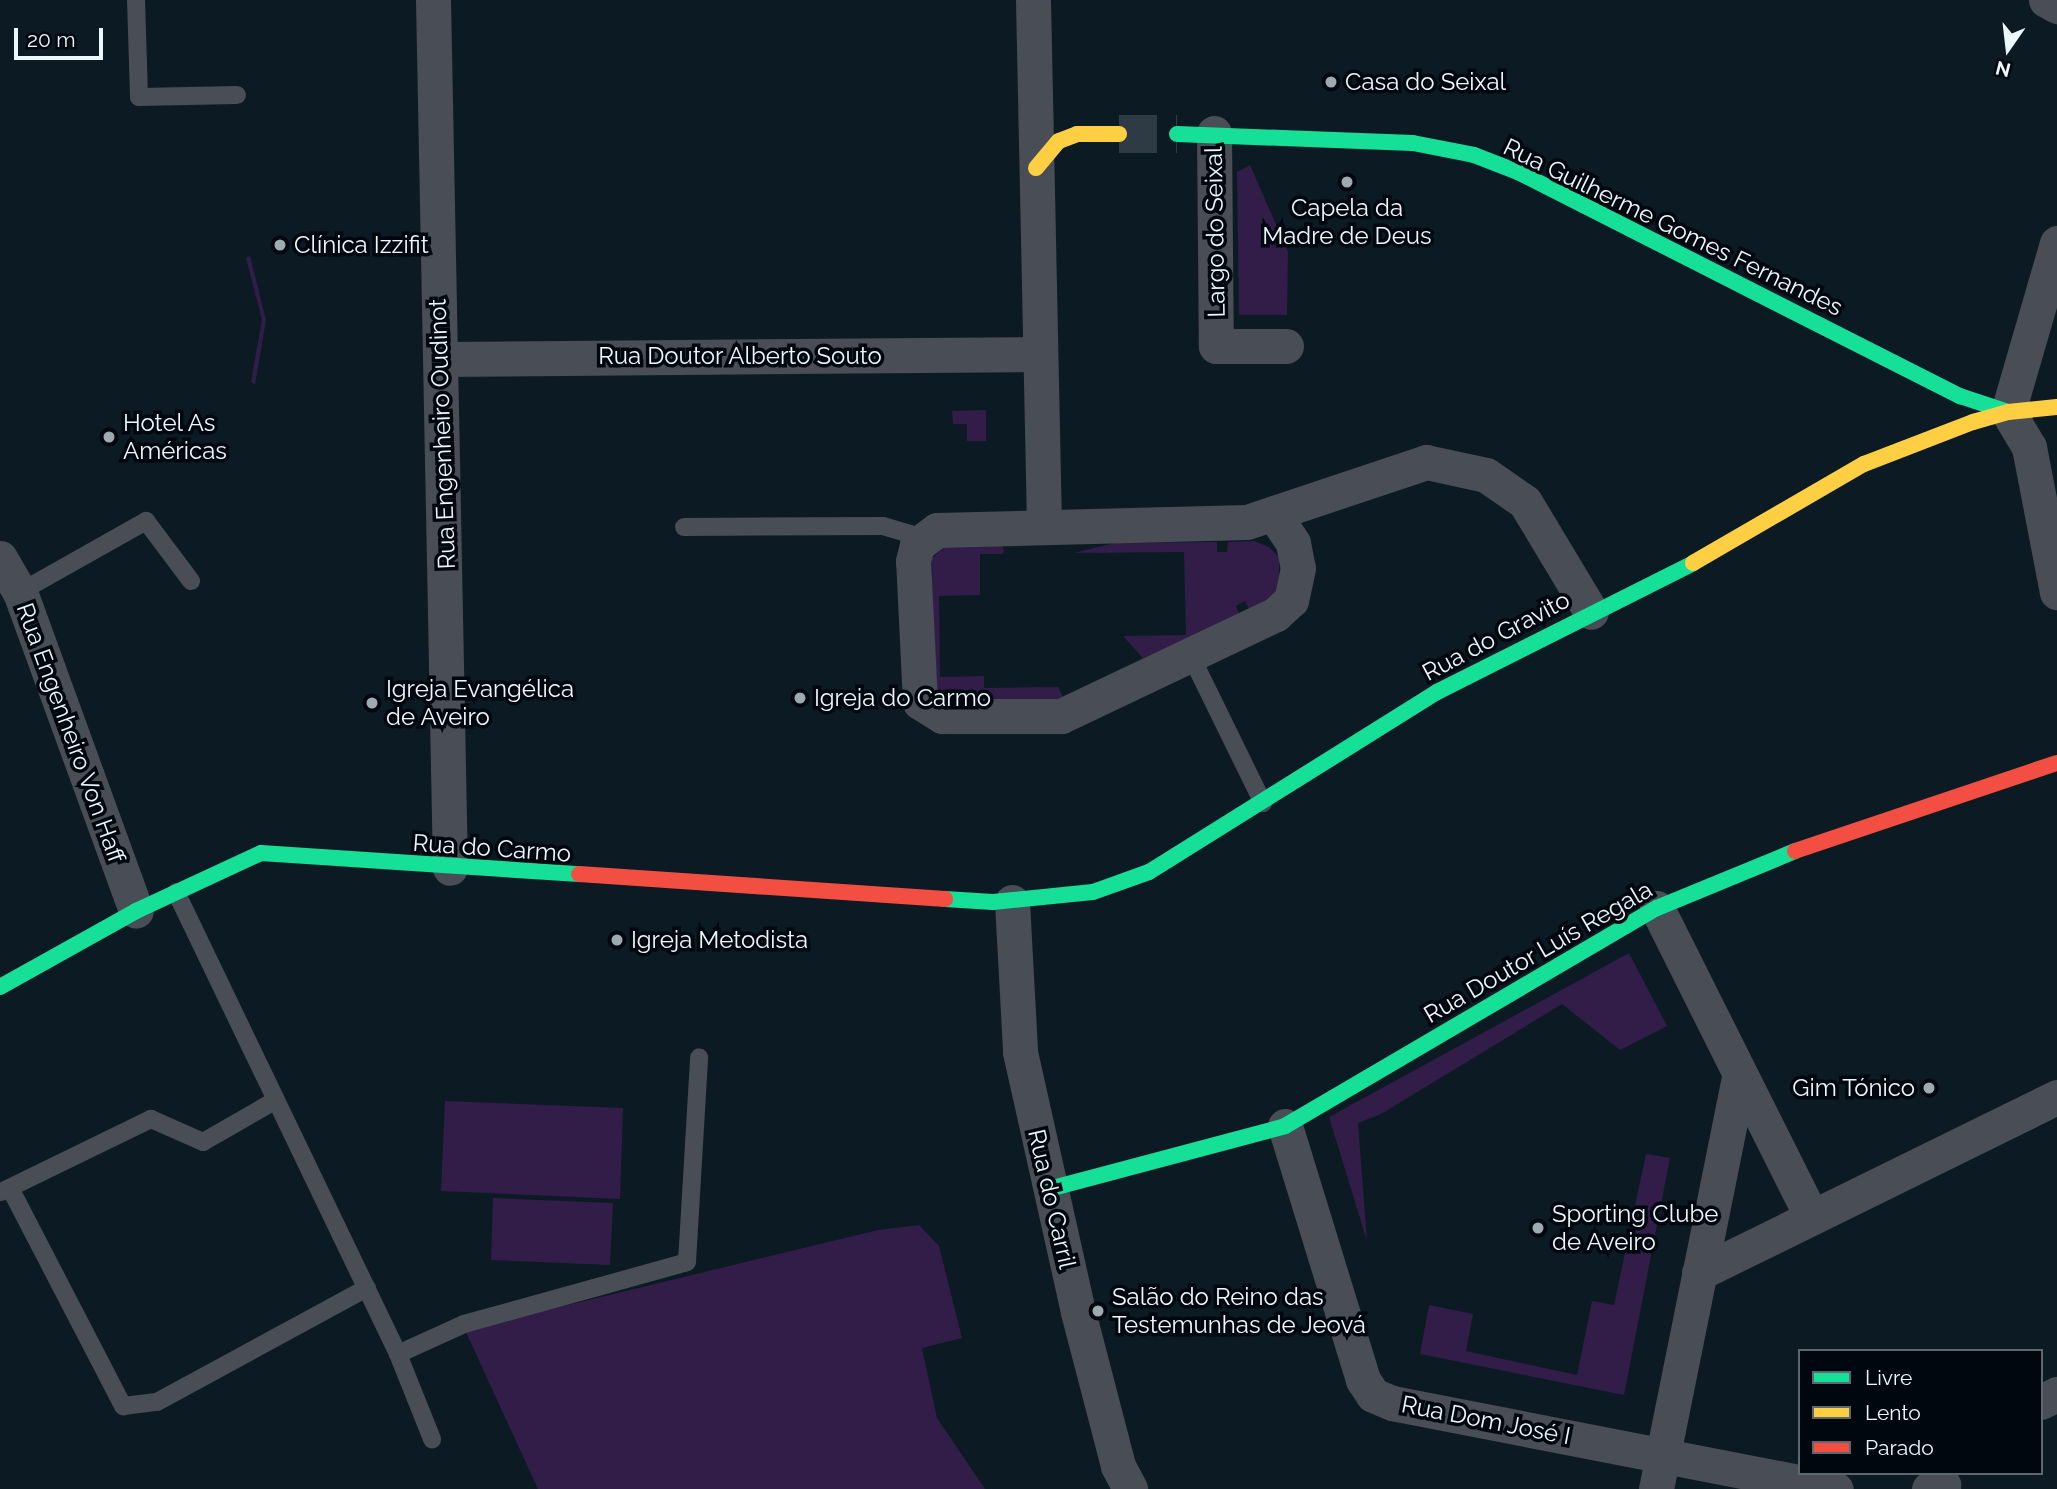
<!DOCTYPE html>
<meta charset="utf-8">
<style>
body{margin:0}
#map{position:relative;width:2057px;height:1489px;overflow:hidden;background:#0c1a24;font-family:Raleway,sans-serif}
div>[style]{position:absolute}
.green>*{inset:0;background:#311d48}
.secondary-tunnel>*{height:38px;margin-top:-19px;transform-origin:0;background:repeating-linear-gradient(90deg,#2e3b45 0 38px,transparent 0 57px)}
.lane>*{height:18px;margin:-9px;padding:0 9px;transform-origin:9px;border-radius:9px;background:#484d56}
.street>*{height:35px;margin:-17.5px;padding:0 17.5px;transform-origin:17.5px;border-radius:17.5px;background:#484d56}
.fast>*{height:16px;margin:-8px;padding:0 8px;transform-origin:8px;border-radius:8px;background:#16e098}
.slow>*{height:16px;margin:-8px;padding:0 8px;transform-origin:8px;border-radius:8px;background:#ffcf43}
.jam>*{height:16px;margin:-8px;padding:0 8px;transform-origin:8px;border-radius:8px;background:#f24e42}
.dots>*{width:19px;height:19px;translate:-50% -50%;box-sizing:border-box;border:4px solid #01070e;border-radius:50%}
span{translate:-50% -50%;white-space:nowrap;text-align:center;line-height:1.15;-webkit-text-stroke:7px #01070e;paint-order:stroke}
.poi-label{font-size:24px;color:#edf7fe}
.left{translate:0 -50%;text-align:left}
.right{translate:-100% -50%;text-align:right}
.street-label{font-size:24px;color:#edf7fe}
.legend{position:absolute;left:1798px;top:1349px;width:245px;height:126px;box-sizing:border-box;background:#01070e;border:2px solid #5f676e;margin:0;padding:9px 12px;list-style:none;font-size:21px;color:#edf7fe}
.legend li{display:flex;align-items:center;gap:14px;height:35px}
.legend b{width:35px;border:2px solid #5f676e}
.north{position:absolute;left:1973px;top:14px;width:70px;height:70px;-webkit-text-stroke:5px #01070e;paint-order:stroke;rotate:194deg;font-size:19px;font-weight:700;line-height:28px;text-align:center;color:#edf7fe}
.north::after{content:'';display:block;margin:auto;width:24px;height:32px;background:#edf7fe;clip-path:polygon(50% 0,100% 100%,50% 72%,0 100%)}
.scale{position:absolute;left:14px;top:28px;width:89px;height:32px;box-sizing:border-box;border:4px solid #edf7fe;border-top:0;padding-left:9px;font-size:21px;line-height:24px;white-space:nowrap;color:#edf7fe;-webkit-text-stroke:5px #01070e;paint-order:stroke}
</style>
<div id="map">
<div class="green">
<div style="clip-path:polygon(1250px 165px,1288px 252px,1287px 315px,1239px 315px,1237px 172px)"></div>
<div style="clip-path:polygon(250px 256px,266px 320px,255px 384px,251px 382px,262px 320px,246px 258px)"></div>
<div style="clip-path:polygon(986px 410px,986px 441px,967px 441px,967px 424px,953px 424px,952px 411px)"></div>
<div style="clip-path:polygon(1254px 541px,1269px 547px,1279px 557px,1279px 591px,1250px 611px,1245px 601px,1236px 606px,1240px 616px,1143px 658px,1123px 636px,1186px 635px,1184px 552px,1074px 553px,1114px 543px,1217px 542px,1217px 552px,1227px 552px,1228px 542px)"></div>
<div style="clip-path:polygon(947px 545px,1001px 545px,1004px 550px,1002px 554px,980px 554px,980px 595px,939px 596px,940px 677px,984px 676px,984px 688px,1058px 687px,1064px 699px,939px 699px,933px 686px,932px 558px)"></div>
<div style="clip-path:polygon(1629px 953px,1667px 1026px,1620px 1050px,1562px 1004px,1381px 1114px,1358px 1123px,1367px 1241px,1329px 1117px)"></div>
<div style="clip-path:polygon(445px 1101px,623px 1108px,620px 1199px,441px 1191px)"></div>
<div style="clip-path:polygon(1646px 1154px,1670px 1158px,1624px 1395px,1420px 1354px,1429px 1305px,1473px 1314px,1466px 1351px,1577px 1375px,1592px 1301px,1614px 1305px)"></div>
<div style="clip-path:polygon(493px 1198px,613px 1203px,610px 1265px,491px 1260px)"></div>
<div style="clip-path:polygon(919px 1225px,939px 1246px,962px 1338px,922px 1348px,937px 1418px,985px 1489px,538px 1489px,465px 1330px,878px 1230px)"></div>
</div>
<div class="secondary-tunnel">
<div style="left:1119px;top:134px;width:58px"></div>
</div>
<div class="lane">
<div style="left:136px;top:0;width:97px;rotate:88.2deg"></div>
<div style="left:139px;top:97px;width:98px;rotate:-1.2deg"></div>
<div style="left:684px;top:527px;width:199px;rotate:-0.3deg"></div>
<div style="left:883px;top:526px;width:43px;rotate:16.3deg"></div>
<div style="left:20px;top:592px;width:145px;rotate:-29.4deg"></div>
<div style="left:146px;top:521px;width:75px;rotate:53.1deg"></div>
<div style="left:1190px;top:654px;width:166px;rotate:63.9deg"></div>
<div style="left:176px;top:892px;width:513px;rotate:64.33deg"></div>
<div style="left:398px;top:1354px;width:72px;rotate:-24.4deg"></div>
<div style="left:464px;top:1324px;width:231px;rotate:-15.5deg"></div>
<div style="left:687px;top:1262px;width:205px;rotate:-86.6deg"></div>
<div style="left:10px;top:1188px;width:246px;rotate:62.6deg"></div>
<div style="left:123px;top:1406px;width:34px;rotate:-7deg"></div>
<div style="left:157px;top:1402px;width:239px;rotate:-28.5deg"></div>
<div style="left:1px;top:1192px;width:167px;rotate:-26deg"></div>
<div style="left:151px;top:1119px;width:57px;rotate:23.9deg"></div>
<div style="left:203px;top:1142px;width:84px;rotate:-29.9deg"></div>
<div style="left:398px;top:1354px;width:92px;rotate:68.2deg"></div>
</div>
<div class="street">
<div style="left:433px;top:0;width:868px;rotate:88.88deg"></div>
<div style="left:1033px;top:0;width:527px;rotate:88.8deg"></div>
<div style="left:2046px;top:0;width:13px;rotate:29deg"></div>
<div style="left:1214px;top:133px;width:213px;rotate:89.5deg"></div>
<div style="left:1216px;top:346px;width:70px"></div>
<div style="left:2057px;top:243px;width:176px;rotate:106.2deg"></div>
<div style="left:2008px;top:412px;width:41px;rotate:59deg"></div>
<div style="left:2029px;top:447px;width:148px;rotate:79.1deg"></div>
<div style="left:441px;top:359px;width:599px;rotate:-0.48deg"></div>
<div style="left:1275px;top:516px;width:32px;rotate:56deg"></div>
<div style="left:1293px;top:543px;width:25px;rotate:79deg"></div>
<div style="left:1298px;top:568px;width:33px;rotate:102deg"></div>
<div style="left:1291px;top:600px;width:21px;rotate:137deg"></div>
<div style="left:1276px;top:614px;width:238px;rotate:154.6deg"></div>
<div style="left:1061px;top:716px;width:119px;rotate:180deg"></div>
<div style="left:942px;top:716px;width:26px;rotate:-148deg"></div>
<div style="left:920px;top:702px;width:141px;rotate:-92.8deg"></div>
<div style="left:913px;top:561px;width:16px;rotate:-76deg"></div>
<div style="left:917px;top:545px;width:25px;rotate:-37deg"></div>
<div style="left:937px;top:530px;width:310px;rotate:-1.5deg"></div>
<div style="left:1247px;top:522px;width:189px;rotate:-18.5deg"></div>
<div style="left:1426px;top:462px;width:61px;rotate:12.2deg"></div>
<div style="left:1486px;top:475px;width:47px;rotate:34.7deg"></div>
<div style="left:1525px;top:502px;width:128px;rotate:59deg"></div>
<div style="left:0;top:558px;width:39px;rotate:60deg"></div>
<div style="left:20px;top:592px;width:339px;rotate:70deg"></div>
<div style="left:1012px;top:902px;width:150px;rotate:86.9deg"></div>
<div style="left:1020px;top:1052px;width:266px;rotate:77.4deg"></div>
<div style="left:1078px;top:1312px;width:159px;rotate:75.4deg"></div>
<div style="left:1118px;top:1466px;width:26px;rotate:62deg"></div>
<div style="left:1657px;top:908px;width:346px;rotate:63.4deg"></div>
<div style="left:1285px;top:1126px;width:266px;rotate:72.9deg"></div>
<div style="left:1363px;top:1380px;width:18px;rotate:56deg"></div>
<div style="left:1373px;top:1395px;width:21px;rotate:23deg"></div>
<div style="left:1392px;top:1403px;width:452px;rotate:11deg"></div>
<div style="left:1699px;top:1273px;width:399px;rotate:-26.2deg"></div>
<div style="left:2041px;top:1402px;width:18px;rotate:-27deg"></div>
<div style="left:1656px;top:1489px;width:419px;rotate:-78.6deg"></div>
<div style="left:1929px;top:1489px;width:15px;rotate:-16deg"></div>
</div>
<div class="fast">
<div style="left:1177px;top:134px;width:236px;rotate:2.2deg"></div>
<div style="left:1413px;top:143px;width:62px;rotate:11.1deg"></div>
<div style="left:1474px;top:155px;width:47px;rotate:21.1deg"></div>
<div style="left:1518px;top:172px;width:496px;rotate:26.9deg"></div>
<div style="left:1960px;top:396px;width:51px;rotate:18.4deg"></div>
<div style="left:945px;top:899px;width:48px;rotate:3.6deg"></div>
<div style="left:993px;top:902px;width:100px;rotate:-5.7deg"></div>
<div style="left:1093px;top:892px;width:59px;rotate:-19.7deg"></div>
<div style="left:1149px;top:872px;width:340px;rotate:-32deg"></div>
<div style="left:1437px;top:692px;width:287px;rotate:-26.7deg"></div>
<div style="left:0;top:987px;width:156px;rotate:-29.2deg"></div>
<div style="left:136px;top:911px;width:138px;rotate:-24.9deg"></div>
<div style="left:261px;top:853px;width:319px;rotate:3.8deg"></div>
<div style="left:1049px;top:1189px;width:244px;rotate:-14.9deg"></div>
<div style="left:1285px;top:1126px;width:431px;rotate:-30.4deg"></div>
<div style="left:1657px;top:908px;width:149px;rotate:-22.4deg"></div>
</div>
<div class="slow">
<div style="left:1036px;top:168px;width:35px;rotate:-50deg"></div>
<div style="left:1059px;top:141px;width:19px;rotate:-21deg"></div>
<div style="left:1077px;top:134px;width:42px"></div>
<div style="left:1693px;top:563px;width:198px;rotate:-30.1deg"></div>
<div style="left:1864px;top:464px;width:117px;rotate:-21.1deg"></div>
<div style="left:1973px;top:422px;width:36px;rotate:-16deg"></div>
<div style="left:2008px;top:412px;width:49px;rotate:-5.8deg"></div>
</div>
<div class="jam">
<div style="left:1795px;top:851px;width:276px;rotate:-18.6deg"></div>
<div style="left:579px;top:874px;width:367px;rotate:3.9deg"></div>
</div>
<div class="dots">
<div style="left:1331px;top:82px;background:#9eaab2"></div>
<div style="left:1347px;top:182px;background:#9eaab2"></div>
<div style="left:280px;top:245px;background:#9eaab2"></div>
<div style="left:109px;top:437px;background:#9eaab2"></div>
<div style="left:800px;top:698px;background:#9eaab2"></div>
<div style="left:372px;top:703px;background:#9eaab2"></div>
<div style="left:617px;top:940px;background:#9eaab2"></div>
<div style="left:1929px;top:1088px;background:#9eaab2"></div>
<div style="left:1538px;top:1228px;background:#9eaab2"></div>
<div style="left:1098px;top:1311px;background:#9eaab2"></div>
</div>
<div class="poi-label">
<span class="left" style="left:1345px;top:82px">Casa do Seixal</span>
<span style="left:1347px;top:222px">Capela da<br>Madre de Deus</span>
<span class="left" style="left:294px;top:245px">Clínica Izzifit</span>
<span class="left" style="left:123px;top:437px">Hotel As<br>Américas</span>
<span class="left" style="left:386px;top:703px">Igreja Evangélica<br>de Aveiro</span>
<span class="left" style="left:814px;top:698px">Igreja do Carmo</span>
<span class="left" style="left:631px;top:940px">Igreja Metodista</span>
<span class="right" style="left:1915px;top:1088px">Gim Tónico</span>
<span class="left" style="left:1552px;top:1228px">Sporting Clube<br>de Aveiro</span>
<span class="left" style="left:1112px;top:1311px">Salão do Reino das<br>Testemunhas de Jeová</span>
</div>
<div class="street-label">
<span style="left:1673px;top:227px;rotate:26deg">Rua Guilherme Gomes Fernandes</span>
<span style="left:1215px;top:232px;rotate:-91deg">Largo do Seixal</span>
<span style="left:740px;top:356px">Rua Doutor Alberto Souto</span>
<span style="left:442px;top:434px;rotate:-92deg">Rua Engenheiro Oudinot</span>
<span style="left:1496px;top:636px;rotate:-28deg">Rua do Gravito</span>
<span style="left:71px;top:733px;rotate:70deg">Rua Engenheiro Von Haff</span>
<span style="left:492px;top:848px;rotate:4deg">Rua do Carmo</span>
<span style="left:1538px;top:952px;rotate:-30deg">Rua Doutor Luís Regala</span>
<span style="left:1052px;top:1199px;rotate:77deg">Rua do Carril</span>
<span style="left:1486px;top:1420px;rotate:11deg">Rua Dom José I</span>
</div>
<ul class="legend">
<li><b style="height:9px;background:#16e098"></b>Livre</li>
<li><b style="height:9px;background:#ffcf43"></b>Lento</li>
<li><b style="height:9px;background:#f24e42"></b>Parado</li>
</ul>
<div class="north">N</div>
<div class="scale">20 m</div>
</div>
